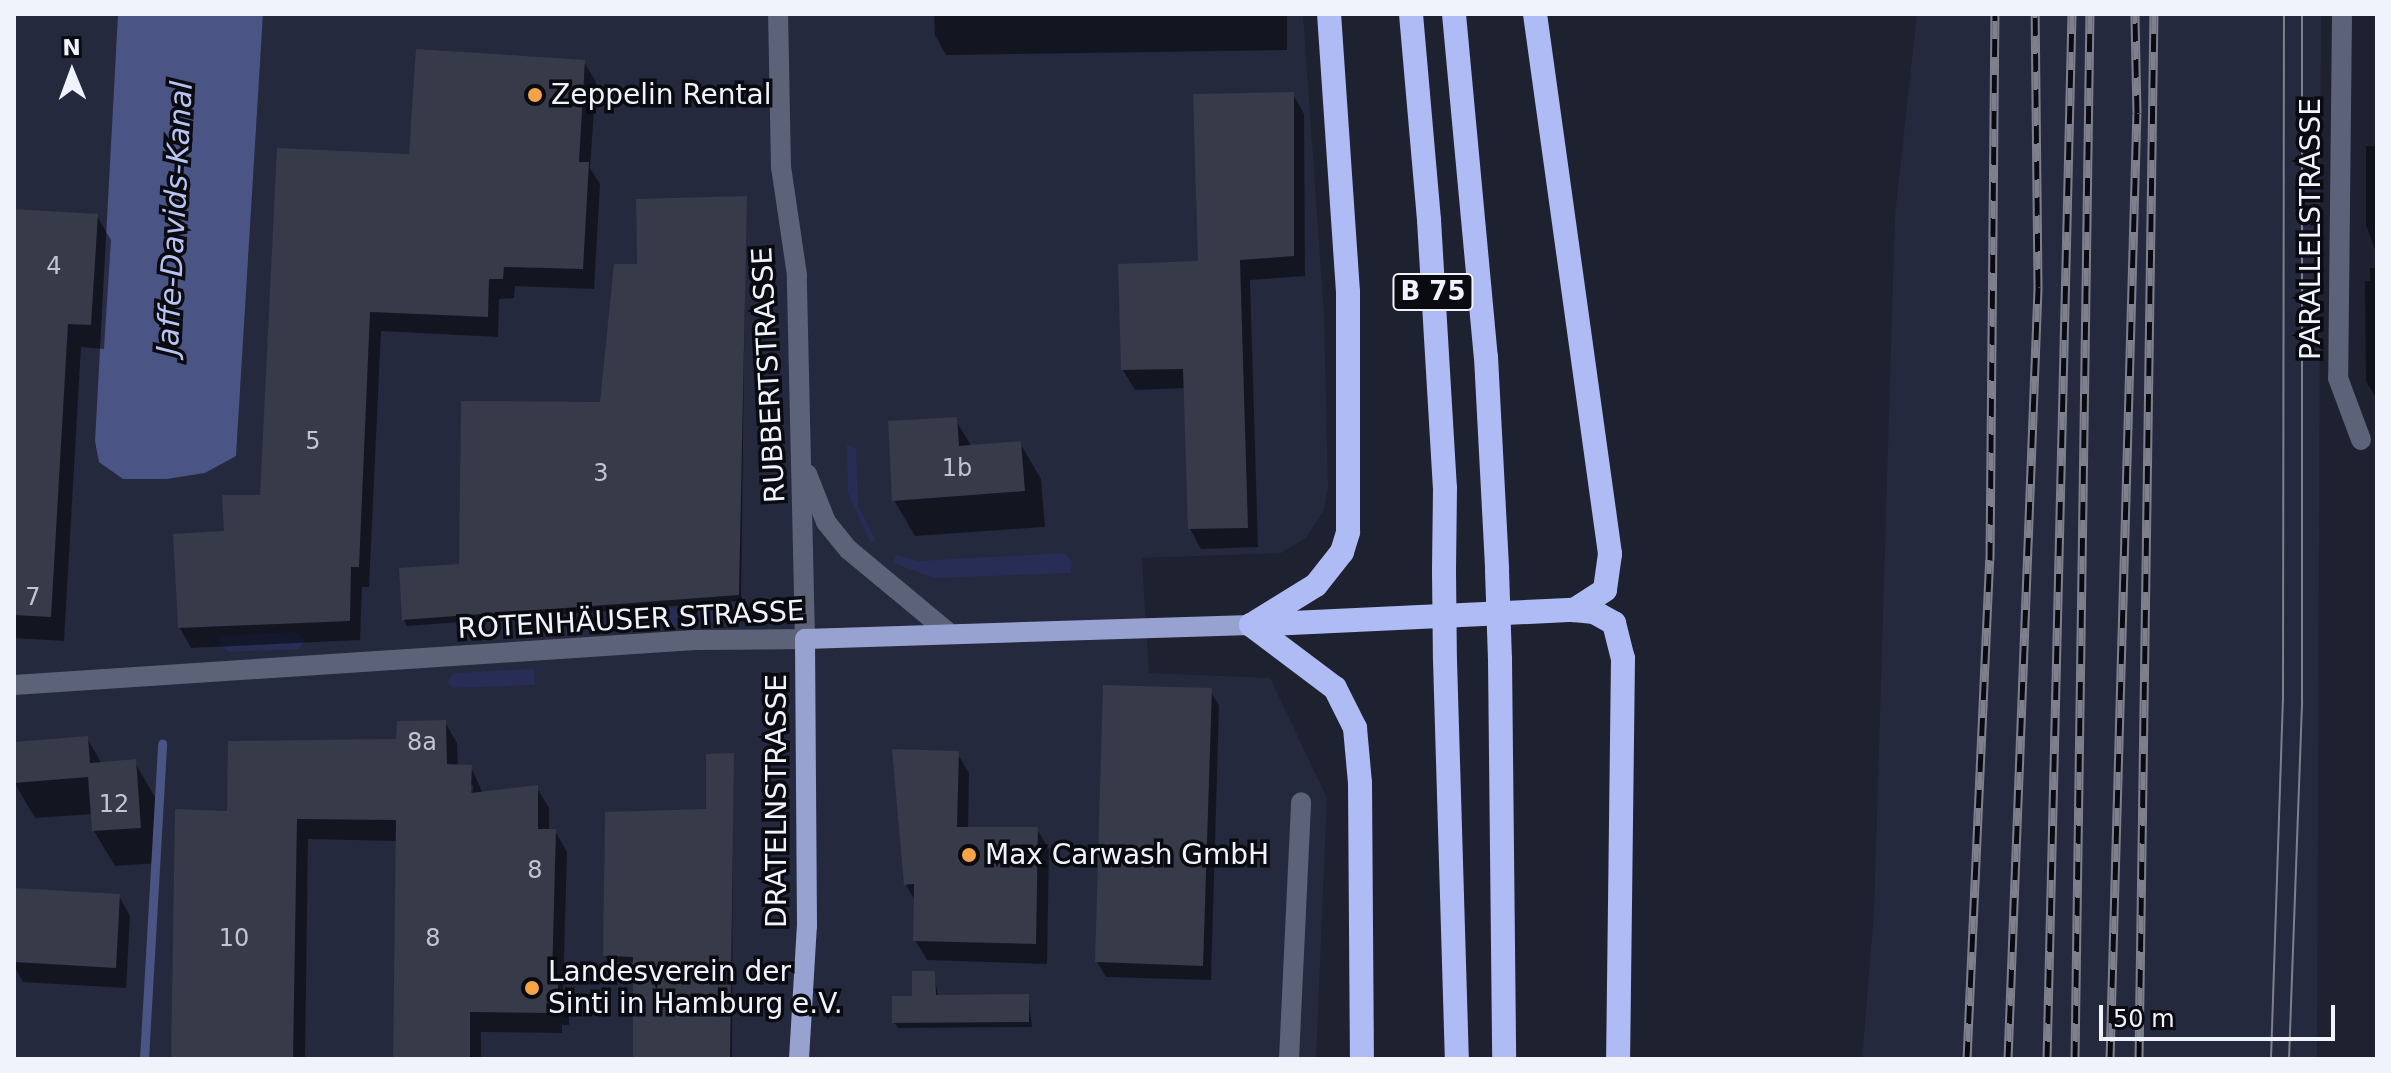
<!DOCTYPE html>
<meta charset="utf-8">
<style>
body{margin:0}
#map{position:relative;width:2391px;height:1073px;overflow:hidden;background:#1e212f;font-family:"DejaVu Sans",sans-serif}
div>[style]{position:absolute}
.built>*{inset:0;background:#25293d}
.green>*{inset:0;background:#272d55}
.water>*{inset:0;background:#4a5485}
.shadow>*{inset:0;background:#0007}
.stream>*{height:9px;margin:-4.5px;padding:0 4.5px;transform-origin:4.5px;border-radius:4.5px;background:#4a5485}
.building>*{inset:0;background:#363a49}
.minor>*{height:20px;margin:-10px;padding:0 10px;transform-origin:10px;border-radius:10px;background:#5c6278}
.major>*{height:20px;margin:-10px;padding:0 10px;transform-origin:10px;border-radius:10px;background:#97a2d1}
.highway>*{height:24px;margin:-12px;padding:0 12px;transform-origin:12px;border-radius:12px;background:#aebbf4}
.tram>*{height:2px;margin:-1px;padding:0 1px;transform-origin:1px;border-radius:1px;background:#7e818d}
.rail>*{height:9px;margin-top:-4.5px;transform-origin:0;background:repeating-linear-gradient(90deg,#0a0b11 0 18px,#7e818d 0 36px);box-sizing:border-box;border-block:2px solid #7e818d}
.highway-bridge>*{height:24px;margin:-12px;padding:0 12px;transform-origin:12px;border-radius:12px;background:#aebbf4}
.dots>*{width:22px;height:22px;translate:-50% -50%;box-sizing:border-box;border:4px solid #0a0b11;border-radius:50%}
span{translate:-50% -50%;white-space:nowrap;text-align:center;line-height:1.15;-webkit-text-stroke:7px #0a0b11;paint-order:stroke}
.number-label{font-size:24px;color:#c2c4cf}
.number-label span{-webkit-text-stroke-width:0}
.shield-label span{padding:2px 6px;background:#0a0b11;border:2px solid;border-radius:6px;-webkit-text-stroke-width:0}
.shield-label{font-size:26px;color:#f0f2fc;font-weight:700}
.poi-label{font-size:28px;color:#f0f2fc}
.left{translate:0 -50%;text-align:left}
.street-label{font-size:28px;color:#f0f2fc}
.water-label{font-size:30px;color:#b8c3f2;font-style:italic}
.frame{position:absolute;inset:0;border:16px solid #f0f2fc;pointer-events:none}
.north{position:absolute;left:32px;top:32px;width:80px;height:80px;-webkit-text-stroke:6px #0a0b11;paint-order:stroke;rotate:359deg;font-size:22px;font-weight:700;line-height:32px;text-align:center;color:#f0f2fc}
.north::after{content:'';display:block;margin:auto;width:28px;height:36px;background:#f0f2fc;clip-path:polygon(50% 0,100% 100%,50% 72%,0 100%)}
.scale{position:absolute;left:2099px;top:1005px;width:236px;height:36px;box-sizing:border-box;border:4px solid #f0f2fc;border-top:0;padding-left:10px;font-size:24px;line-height:28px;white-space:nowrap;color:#f0f2fc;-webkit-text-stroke:6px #0a0b11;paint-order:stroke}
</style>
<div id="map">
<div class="built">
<div style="clip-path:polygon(14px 14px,118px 14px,95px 441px,123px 479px,167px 479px,205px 473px,236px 455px,263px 14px,1303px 14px,1324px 315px,1328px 487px,1324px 510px,1306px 538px,1281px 553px,1142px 558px,1149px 673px,1270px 678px,1327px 798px,1316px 1059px,14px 1059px)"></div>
<div style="clip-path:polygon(1917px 14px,2321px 14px,2317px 1059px,1862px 1059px,1874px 914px,1895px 215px)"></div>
</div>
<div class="green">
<div style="clip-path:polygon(847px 444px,856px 449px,858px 506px,875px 539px,871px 543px,848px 493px)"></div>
<div style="clip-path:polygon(1065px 553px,1072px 562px,1071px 573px,935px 578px,893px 563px,896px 555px,918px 561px)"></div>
<div style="clip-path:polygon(741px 604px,741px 616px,724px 622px,673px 626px,667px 617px,666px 608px)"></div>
<div style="clip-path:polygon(295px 632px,306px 640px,299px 649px,229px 652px,220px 645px,219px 636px)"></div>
<div style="clip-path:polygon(534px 669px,535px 685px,453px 688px,447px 683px,453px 673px)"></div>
</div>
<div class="water">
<div style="clip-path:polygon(118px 14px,263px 14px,236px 456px,205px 473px,167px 479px,123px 479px,99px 462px,95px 441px)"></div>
</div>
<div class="shadow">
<div style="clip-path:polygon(294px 14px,339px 14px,339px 16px)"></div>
<div style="clip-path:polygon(934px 14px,1287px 14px,1287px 50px,946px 55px,935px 35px)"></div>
<div style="clip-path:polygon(584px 62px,596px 82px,590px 168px,600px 184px,594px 289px,515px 286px,514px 298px,499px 299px,498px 337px,381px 331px,369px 587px,362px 587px,360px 640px,191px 648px,180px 628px,226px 533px,262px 497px,411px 156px)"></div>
<div style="clip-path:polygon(1293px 94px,1304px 114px,1305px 276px,1250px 280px,1258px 547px,1201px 549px,1190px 529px,1185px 388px,1135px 390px,1123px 370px,1201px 263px)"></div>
<div style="clip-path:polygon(2376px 138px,2377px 138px,2377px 255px,2366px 225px,2366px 146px,2376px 146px)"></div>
<div style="clip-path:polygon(746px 198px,741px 601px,407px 626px,404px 620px,460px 566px,602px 404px,639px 266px)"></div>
<div style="clip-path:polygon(14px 211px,97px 216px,111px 240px,104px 349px,81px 347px,64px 641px,14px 638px)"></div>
<div style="clip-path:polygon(2370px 268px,2377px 268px,2377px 400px,2366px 381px,2365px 281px,2370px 281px)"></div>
<div style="clip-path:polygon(955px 419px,972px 447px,1020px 443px,1041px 479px,1045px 527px,915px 536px,894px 500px)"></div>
<div style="clip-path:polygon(1210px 690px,1219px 706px,1211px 980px,1106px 977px,1097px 962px)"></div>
<div style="clip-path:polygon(evenodd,445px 722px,457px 743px,458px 767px,471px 767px,483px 794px,537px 788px,549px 808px,549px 831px,555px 831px,567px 852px,563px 993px,569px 1003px,569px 1025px,562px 1025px,562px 1033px,481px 1032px,481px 1059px,395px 1059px,397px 841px,308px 839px,305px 1059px,173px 1059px,229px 813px,445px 722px,469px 785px,473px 785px,472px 803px,469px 785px)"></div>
<div style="clip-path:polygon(87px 738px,102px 764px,134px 761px,155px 797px,160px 863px,115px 866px,94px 831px,93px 814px,35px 818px,14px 782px,14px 744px)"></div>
<div style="clip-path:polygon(894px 751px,957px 753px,969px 773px,968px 829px,1037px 829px,1049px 849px,1047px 964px,927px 960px,915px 940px,916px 902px,906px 885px)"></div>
<div style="clip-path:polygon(733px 755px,732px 1059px,635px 1059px,635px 962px,608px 962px,605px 956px,709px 811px)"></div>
<div style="clip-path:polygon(119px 896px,130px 916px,126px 988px,23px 982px,14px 966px,14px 921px)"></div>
<div style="clip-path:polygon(934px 973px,938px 997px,1028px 996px,1032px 1027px,898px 1028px,894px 1022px)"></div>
</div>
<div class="stream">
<div style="left:144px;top:1059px;width:316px;rotate:-86.7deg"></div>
</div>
<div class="building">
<div style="clip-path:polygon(416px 49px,585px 60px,579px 162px,589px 162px,583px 269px,504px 267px,503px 279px,489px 279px,488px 317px,370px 312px,359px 567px,351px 567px,350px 621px,178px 628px,173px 534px,224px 531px,222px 495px,260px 495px,277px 148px,409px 154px)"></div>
<div style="clip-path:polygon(1294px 92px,1294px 256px,1240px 260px,1248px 528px,1188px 529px,1183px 369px,1121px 370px,1118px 264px,1198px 261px,1193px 94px)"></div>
<div style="clip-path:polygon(747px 196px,739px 595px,402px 620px,399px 568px,459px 564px,461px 401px,600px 402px,614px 264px,637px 264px,636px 199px)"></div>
<div style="clip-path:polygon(14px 209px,98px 214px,91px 325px,68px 324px,51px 617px,14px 615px)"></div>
<div style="clip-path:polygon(957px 417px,959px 446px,1021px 441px,1025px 491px,892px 501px,888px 421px)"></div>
<div style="clip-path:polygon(1103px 685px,1212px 688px,1203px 966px,1095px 962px)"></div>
<div style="clip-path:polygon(446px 720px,447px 764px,472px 765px,471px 793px,538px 785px,538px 829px,556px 829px,552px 980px,558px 980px,558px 1005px,551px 1004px,550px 1013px,470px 1012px,470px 1059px,393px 1059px,396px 820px,297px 819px,293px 1059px,171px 1059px,175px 809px,227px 811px,228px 741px,396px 739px,397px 721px)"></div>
<div style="clip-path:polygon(88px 736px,90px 763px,136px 759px,141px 828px,92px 831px,88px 777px,14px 783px,14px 742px)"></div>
<div style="clip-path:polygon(892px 749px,959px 751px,957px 827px,1038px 827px,1036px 944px,913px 941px,914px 884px,904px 885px)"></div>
<div style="clip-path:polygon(734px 753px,730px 1059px,633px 1059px,633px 957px,603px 956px,605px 812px,706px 809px,706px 754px)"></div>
<div style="clip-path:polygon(14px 888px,120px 894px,116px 968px,14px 962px)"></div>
<div style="clip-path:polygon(912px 971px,935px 971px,936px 995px,1029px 994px,1029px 1022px,892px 1023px,892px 996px,912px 996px)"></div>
</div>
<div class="minor">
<div style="left:2342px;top:14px;width:364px;rotate:90.6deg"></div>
<div style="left:2338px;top:378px;width:66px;rotate:69.6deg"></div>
<div style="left:807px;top:474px;width:52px;rotate:68.4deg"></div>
<div style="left:826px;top:522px;width:36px;rotate:51deg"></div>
<div style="left:849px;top:550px;width:131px;rotate:39.7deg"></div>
<div style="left:14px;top:685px;width:682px;rotate:-3.78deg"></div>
<div style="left:695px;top:640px;width:110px;rotate:-0.5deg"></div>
<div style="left:805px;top:639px;width:364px;rotate:-91.3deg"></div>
<div style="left:797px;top:275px;width:109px;rotate:-98.4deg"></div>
<div style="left:781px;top:167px;width:153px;rotate:-91.1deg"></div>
<div style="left:1289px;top:1059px;width:257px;rotate:-87.3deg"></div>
</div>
<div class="major">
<div style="left:799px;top:1059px;width:133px;rotate:-86.6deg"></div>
<div style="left:807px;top:926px;width:287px;rotate:-90.4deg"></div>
<div style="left:805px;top:639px;width:446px;rotate:-1.8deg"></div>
</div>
<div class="highway">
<div style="left:1411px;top:14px;width:207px;rotate:85deg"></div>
<div style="left:1429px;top:220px;width:268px;rotate:86.6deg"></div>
<div style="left:1445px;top:488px;width:83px;rotate:90.7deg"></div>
<div style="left:1454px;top:14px;width:344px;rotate:84.7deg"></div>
<div style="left:1486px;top:357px;width:213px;rotate:87deg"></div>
<div style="left:1535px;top:14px;width:545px;rotate:82.09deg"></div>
<div style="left:1610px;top:554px;width:36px;rotate:98deg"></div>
<div style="left:1605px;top:590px;width:37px;rotate:147deg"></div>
<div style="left:1256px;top:622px;width:70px;rotate:-31.7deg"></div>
<div style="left:1316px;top:585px;width:42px;rotate:-51.8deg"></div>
<div style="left:1342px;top:552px;width:21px;rotate:-73deg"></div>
<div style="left:1348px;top:532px;width:240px;rotate:-90deg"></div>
<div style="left:1348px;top:292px;width:279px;rotate:-93.9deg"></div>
<div style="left:1251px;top:625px;width:323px;rotate:-2.7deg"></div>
<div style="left:1574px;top:610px;width:20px;rotate:6deg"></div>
<div style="left:1594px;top:612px;width:23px;rotate:29deg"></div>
<div style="left:1614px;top:623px;width:36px;rotate:76deg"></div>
<div style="left:1623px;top:658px;width:401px;rotate:90.7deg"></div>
<div style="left:1251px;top:625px;width:105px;rotate:36.9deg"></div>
<div style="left:1335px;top:688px;width:45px;rotate:63.4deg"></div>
<div style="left:1355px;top:728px;width:55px;rotate:84.8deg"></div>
<div style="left:1360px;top:783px;width:276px;rotate:89.6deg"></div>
<div style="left:1500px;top:659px;width:400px;rotate:89.4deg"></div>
<div style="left:1445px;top:660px;width:399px;rotate:88.3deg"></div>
</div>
<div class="tram">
<div style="left:2271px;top:1059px;width:359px;rotate:-88.1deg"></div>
<div style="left:2283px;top:700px;width:686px;rotate:-89.92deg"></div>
<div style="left:2289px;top:1059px;width:359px;rotate:-87.9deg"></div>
<div style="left:2302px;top:700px;width:686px;rotate:-90deg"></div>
</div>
<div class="rail">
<div style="left:1967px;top:1059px;width:500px;rotate:-87.4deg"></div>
<div style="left:1990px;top:560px;width:546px;rotate:-89.48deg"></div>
<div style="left:2008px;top:1059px;width:773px;rotate:-87.77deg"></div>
<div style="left:2038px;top:287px;width:273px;rotate:-90.6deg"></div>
<div style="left:2047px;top:1059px;width:1045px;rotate:-88.63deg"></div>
<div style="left:2075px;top:1059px;width:1045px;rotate:-89.18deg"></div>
<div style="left:2110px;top:1059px;width:946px;rotate:-88.37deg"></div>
<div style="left:2137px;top:113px;width:99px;rotate:-91.2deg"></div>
<div style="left:2139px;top:1059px;width:1045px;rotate:-89.18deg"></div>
</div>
<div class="highway-bridge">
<div style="left:1497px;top:570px;width:89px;rotate:88.1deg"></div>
<div style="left:1444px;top:571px;width:89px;rotate:89.4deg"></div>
</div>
<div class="dots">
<div style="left:535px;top:95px;background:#f6a247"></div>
<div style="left:969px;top:855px;background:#f6a247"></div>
<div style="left:532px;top:988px;background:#f6a247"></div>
</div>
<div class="number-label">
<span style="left:54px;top:267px">4</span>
<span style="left:313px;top:442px">5</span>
<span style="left:957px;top:469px">1b</span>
<span style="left:601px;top:474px">3</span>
<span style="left:33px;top:598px">7</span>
<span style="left:422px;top:743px">8a</span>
<span style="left:114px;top:805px">12</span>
<span style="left:535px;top:871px">8</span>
<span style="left:234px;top:939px">10</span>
<span style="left:433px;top:939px">8</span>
</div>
<div class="shield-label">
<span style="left:1433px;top:292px">B 75</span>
</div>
<div class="poi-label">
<span class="left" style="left:551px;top:95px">Zeppelin Rental</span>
<span class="left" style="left:985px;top:855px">Max Carwash GmbH</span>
<span class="left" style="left:548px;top:988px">Landesverein der<br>Sinti in Hamburg e.V.</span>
</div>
<div class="street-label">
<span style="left:2311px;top:229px;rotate:-90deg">PARALLELSTRASSE</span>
<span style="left:769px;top:375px;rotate:-93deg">RUBBERTSTRASSE</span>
<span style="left:631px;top:620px;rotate:-3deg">ROTENHÄUSER STRASSE</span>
<span style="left:777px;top:801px;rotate:-90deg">DRATELNSTRASSE</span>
</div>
<div class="water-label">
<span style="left:175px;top:218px;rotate:-87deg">Jaffe-Davids-Kanal</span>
</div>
<div class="frame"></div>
<div class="north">N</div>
<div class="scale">50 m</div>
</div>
